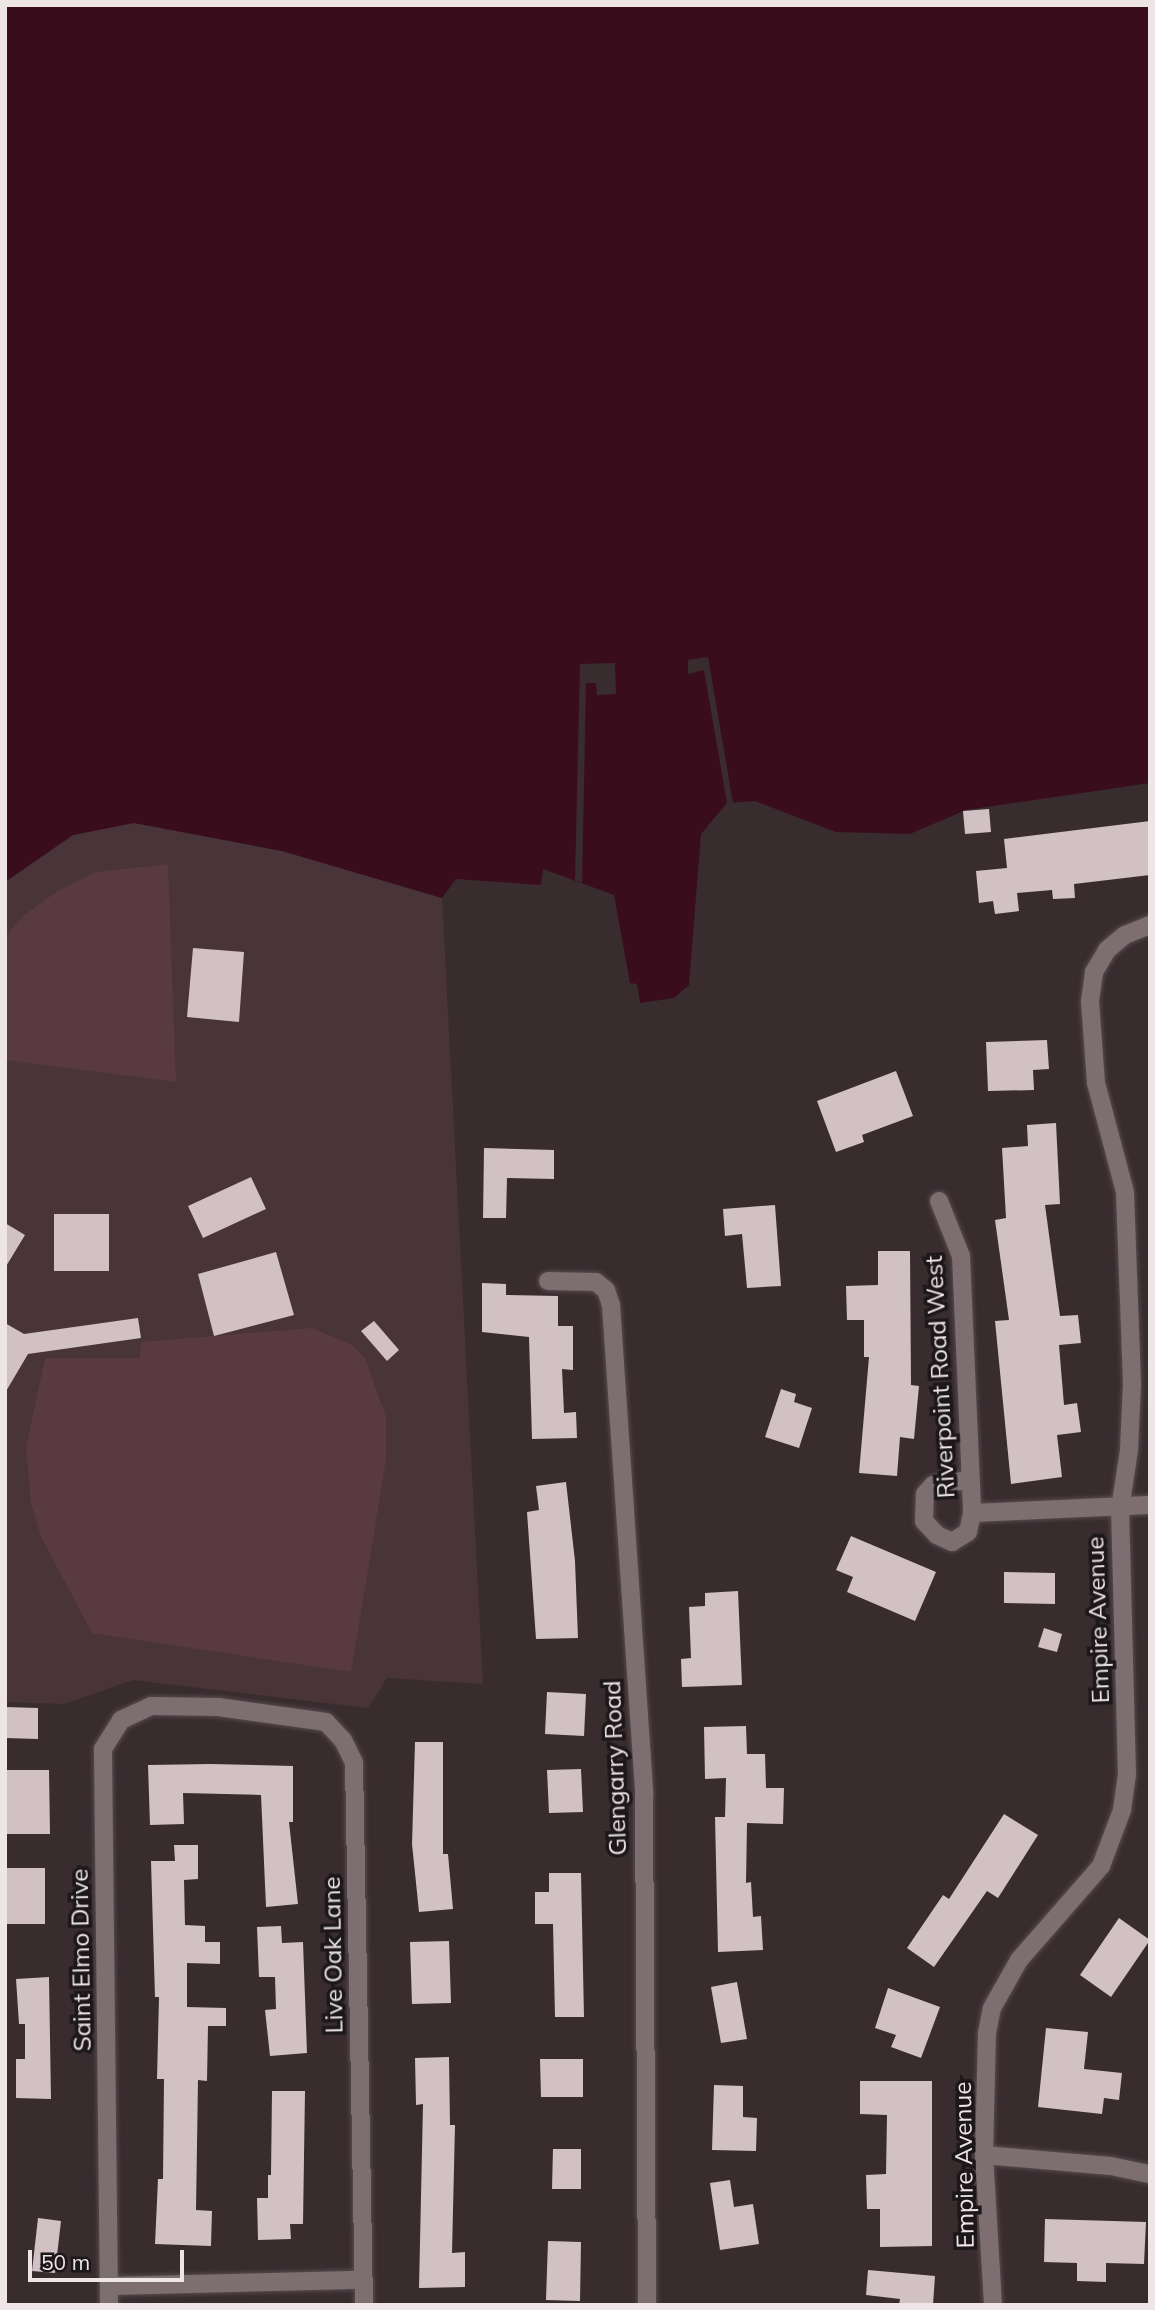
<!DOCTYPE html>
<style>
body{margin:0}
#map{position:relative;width:1155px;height:2310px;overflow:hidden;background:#392c2f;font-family:Mulish,sans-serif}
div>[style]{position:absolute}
.built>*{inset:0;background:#483439}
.green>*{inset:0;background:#593a42}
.water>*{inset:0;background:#3a0d1d}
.pier>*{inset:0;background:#392c2f}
.building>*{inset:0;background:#d1c1c4}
.path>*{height:3.5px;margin-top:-1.75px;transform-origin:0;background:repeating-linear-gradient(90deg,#8c8083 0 3.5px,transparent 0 7px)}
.roads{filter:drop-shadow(0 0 2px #564b4d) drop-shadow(0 0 2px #564b4d)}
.minor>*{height:18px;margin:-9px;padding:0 9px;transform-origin:9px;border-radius:9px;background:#7d6e71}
span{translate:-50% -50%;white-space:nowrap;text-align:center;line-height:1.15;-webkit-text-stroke:7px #1c1718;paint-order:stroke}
.street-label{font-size:24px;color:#eee5e7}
.frame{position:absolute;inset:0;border:7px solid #eee5e7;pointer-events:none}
.scale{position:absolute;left:28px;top:2250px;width:156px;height:32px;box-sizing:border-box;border:4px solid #eee5e7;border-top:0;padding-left:9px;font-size:21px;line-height:24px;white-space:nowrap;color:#eee5e7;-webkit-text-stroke:5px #1c1718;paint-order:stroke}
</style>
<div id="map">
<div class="built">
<div style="clip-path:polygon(134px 823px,282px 851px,442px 898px,483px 1684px,387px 1678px,368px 1708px,133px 1680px,64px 1704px,5px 1702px,5px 882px,73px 835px)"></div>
</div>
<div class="green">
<div style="clip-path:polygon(168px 864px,176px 1082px,5px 1060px,5px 937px,24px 915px,59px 890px,96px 872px)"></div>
<div style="clip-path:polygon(312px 1328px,352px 1345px,365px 1358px,386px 1417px,386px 1460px,351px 1672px,92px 1633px,42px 1539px,31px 1504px,26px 1448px,45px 1358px,140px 1358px,141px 1342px)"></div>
</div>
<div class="water">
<div style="clip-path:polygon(5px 5px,1150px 5px,1150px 783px,966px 810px,910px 834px,836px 832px,755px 801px,727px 803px,701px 834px,689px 985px,674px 998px,640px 1003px,637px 984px,630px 983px,614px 895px,543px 869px,541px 885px,456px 879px,442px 898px,282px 851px,134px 823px,73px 835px,5px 882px)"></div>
</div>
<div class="pier">
<div style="clip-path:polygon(708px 657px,733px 803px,727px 803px,704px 670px,688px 674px,688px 660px)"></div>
<div style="clip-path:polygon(615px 663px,616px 694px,597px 695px,596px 683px,586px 683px,582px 883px,575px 880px,580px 664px)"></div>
</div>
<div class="building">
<div style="clip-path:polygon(989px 809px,991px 832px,965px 834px,963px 811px)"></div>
<div style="clip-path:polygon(1150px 821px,1150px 875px,1074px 884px,1075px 898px,1053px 899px,1052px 890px,1017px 893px,1019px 911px,995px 914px,993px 901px,979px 903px,976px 871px,1007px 868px,1004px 839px)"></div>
<div style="clip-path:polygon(193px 948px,244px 952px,239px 1022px,187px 1017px)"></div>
<div style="clip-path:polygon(1047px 1040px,1049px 1069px,1033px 1070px,1034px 1090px,988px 1091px,986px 1042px)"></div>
<div style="clip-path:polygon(896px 1071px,913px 1116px,862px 1135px,864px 1142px,836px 1152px,817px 1101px)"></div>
<div style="clip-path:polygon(1056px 1123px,1060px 1204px,1045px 1205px,1060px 1316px,1078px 1315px,1081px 1343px,1059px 1345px,1064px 1405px,1077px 1403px,1081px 1432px,1057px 1435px,1062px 1477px,1011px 1484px,995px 1321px,1009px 1320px,995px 1220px,1006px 1218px,1002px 1148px,1028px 1146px,1027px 1125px)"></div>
<div style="clip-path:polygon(484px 1148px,554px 1150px,554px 1179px,507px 1178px,506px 1218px,483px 1218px)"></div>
<div style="clip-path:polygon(251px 1177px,266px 1209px,203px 1238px,188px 1206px)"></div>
<div style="clip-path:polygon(775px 1205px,781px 1286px,747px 1288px,742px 1234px,725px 1236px,723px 1209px)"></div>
<div style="clip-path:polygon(54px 1214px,109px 1214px,109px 1271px,54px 1271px)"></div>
<div style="clip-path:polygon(5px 1223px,25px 1235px,5px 1268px)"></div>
<div style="clip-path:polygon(878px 1251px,910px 1251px,911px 1385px,919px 1386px,914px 1439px,900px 1437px,897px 1476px,859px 1473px,869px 1357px,864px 1357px,864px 1320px,847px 1320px,846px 1286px,878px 1285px)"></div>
<div style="clip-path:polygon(276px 1252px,294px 1315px,214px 1336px,198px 1274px)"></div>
<div style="clip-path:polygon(482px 1283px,506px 1284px,506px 1295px,558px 1296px,558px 1326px,573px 1326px,573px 1370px,562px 1369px,564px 1413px,576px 1412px,577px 1438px,532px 1439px,529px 1337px,482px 1332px)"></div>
<div style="clip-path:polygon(138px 1318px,141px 1338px,28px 1354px,5px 1393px,5px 1323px,24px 1334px)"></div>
<div style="clip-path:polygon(374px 1321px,399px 1350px,387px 1361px,361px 1331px)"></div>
<div style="clip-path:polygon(781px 1389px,796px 1394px,794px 1402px,812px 1408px,799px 1448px,765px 1437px)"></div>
<div style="clip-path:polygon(566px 1482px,575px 1561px,578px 1638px,536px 1639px,527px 1512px,539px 1510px,536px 1486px)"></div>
<div style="clip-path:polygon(851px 1536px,936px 1572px,915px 1621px,847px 1592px,853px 1577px,836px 1570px)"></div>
<div style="clip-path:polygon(1004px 1572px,1055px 1573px,1055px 1604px,1004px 1603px)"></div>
<div style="clip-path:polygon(738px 1591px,742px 1685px,682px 1687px,681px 1659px,691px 1658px,689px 1607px,705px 1606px,705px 1593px)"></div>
<div style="clip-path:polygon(1044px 1628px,1062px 1634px,1057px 1652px,1038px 1647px)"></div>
<div style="clip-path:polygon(547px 1692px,586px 1694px,584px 1736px,545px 1734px)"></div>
<div style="clip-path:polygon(5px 1707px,38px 1708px,38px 1739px,5px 1738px)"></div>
<div style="clip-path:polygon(746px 1726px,747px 1754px,765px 1754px,766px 1788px,784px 1788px,783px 1824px,747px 1823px,746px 1883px,751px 1882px,753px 1917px,761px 1916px,763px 1950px,718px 1952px,715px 1817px,725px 1817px,726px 1778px,705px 1779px,704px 1727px)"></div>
<div style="clip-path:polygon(415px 1742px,443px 1742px,443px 1854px,448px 1854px,453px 1909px,419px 1912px,412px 1844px)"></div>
<div style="clip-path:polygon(211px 1764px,293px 1766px,293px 1822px,289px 1822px,298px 1904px,266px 1907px,261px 1795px,183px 1793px,184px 1824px,150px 1825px,148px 1765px)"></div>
<div style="clip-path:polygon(581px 1769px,583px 1812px,549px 1813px,547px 1770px)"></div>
<div style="clip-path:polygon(7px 1770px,49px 1770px,50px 1834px,7px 1834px)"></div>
<div style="clip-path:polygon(1004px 1814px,1038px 1835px,998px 1898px,987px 1891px,934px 1967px,907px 1948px,943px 1895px,949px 1899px)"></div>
<div style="clip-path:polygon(174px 1845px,198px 1845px,198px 1879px,184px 1880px,185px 1925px,205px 1926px,205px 1942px,220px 1942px,220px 1964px,187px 1963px,187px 2007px,226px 2008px,226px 2026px,208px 2026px,207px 2081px,198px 2080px,196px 2210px,212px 2211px,211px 2246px,155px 2244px,158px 2179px,163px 2179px,164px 2079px,157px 2079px,159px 1997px,155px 1997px,151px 1861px,175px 1861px)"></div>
<div style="clip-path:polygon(5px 1868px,45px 1868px,45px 1924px,5px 1924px)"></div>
<div style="clip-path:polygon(549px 1873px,581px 1873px,584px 2017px,555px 2017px,553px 1924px,535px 1924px,535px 1892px,549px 1892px)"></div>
<div style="clip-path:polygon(1119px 1918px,1150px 1940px,1111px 1997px,1080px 1975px)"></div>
<div style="clip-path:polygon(281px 1926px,282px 1943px,303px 1942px,307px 2053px,270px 2056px,265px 2010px,276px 2009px,275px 1977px,259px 1977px,257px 1927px)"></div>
<div style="clip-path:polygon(449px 1941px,451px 2003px,412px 2004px,410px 1942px)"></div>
<div style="clip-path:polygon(49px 1977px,51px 2099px,16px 2098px,16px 2059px,25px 2059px,25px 2024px,19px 2024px,16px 1979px)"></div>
<div style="clip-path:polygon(737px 1982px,747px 2039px,721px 2043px,711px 1987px)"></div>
<div style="clip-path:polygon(888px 1988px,940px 2007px,921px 2058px,891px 2047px,896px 2035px,875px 2028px)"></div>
<div style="clip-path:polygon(1046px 2028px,1088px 2032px,1084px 2069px,1122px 2073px,1119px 2100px,1104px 2098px,1102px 2114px,1038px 2107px)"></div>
<div style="clip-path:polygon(449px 2057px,450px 2125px,455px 2125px,452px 2253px,465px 2252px,465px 2287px,419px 2288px,423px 2104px,416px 2105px,415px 2058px)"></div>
<div style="clip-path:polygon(540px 2059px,583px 2059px,583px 2097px,541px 2097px)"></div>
<div style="clip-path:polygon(860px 2081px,932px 2081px,932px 2246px,880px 2247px,880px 2209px,867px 2209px,866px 2175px,886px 2174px,887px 2115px,860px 2114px)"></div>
<div style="clip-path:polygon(714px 2085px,743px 2086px,743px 2117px,757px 2118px,756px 2151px,712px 2150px)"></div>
<div style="clip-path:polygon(272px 2091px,305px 2091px,303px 2224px,290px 2224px,291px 2239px,258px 2240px,257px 2198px,268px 2198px,268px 2175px,271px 2175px)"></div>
<div style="clip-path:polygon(553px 2149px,581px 2149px,581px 2189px,552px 2189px)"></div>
<div style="clip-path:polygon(730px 2180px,734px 2207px,753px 2204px,759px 2244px,720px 2250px,710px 2183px)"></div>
<div style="clip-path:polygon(38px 2218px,61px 2221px,55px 2273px,32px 2271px)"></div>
<div style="clip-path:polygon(1045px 2219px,1146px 2222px,1144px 2264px,1106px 2263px,1106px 2282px,1077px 2281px,1077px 2263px,1044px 2262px)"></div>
<div style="clip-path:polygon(548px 2241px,581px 2242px,580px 2301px,546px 2300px)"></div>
<div style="clip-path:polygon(868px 2270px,935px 2276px,933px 2305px,899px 2305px,900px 2299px,866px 2295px)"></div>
</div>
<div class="path">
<div style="left:5px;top:1555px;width:15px;rotate:90deg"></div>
</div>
<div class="roads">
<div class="minor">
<div style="left:939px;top:1201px;width:59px;rotate:68.2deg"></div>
<div style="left:961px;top:1256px;width:257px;rotate:87.5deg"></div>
<div style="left:972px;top:1513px;width:19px;rotate:102deg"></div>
<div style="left:968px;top:1532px;width:19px;rotate:148deg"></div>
<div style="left:952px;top:1542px;width:17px;rotate:-155deg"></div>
<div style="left:937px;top:1535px;width:19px;rotate:-133deg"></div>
<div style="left:924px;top:1521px;width:27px;rotate:-88deg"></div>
<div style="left:925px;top:1494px;width:12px;rotate:-48deg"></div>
<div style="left:933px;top:1485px;width:37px;rotate:-8deg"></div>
<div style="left:548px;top:1281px;width:48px;rotate:1.2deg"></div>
<div style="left:596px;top:1282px;width:13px;rotate:39deg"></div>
<div style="left:606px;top:1290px;width:16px;rotate:72deg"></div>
<div style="left:611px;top:1305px;width:491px;rotate:86.1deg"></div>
<div style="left:644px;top:1795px;width:510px;rotate:89.66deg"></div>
<div style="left:972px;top:1513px;width:178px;rotate:-2.6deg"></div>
<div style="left:984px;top:2155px;width:127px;rotate:5deg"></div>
<div style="left:1111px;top:2166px;width:40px;rotate:12deg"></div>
<div style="left:109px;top:2286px;width:254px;rotate:-1.4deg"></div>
<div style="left:109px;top:2305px;width:556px;rotate:-90.62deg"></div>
<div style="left:103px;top:1749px;width:34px;rotate:-58deg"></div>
<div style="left:121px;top:1720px;width:33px;rotate:-25deg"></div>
<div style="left:151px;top:1706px;width:67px;rotate:0.9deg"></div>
<div style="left:218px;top:1707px;width:109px;rotate:7.9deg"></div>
<div style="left:326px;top:1722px;width:25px;rotate:47deg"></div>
<div style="left:343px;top:1740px;width:25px;rotate:64deg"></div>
<div style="left:354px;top:1763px;width:542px;rotate:88.94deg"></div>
<div style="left:993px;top:2305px;width:150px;rotate:-93.4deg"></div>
<div style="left:984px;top:2155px;width:122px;rotate:-88.6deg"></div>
<div style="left:987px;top:2033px;width:25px;rotate:-79deg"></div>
<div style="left:992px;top:2008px;width:55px;rotate:-60.6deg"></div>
<div style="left:1019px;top:1960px;width:125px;rotate:-48.9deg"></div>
<div style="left:1101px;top:1866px;width:60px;rotate:-69.4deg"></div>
<div style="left:1122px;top:1810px;width:35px;rotate:-82deg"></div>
<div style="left:1127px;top:1775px;width:266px;rotate:-91.5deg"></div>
<div style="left:1120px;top:1509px;width:60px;rotate:-81.3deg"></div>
<div style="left:1129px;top:1450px;width:66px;rotate:-87.4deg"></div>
<div style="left:1132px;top:1384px;width:192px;rotate:-92.1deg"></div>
<div style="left:1125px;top:1192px;width:113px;rotate:-104.9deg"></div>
<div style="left:1096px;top:1083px;width:82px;rotate:-94.2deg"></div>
<div style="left:1090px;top:1001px;width:29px;rotate:-82deg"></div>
<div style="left:1094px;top:972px;width:26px;rotate:-59deg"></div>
<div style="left:1107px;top:950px;width:23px;rotate:-40deg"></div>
<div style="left:1125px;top:935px;width:27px;rotate:-22deg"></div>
</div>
</div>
<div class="street-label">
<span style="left:940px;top:1377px;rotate:-93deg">Riverpoint Road West</span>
<span style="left:1098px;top:1620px;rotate:-92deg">Empire Avenue</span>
<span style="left:615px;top:1768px;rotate:-92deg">Glengarry Road</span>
<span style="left:333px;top:1955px;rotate:-91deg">Live Oak Lane</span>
<span style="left:81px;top:1960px;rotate:-91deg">Saint Elmo Drive</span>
<span style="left:964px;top:2165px;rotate:-91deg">Empire Avenue</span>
</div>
<div class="frame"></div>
<div class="scale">50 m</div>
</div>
